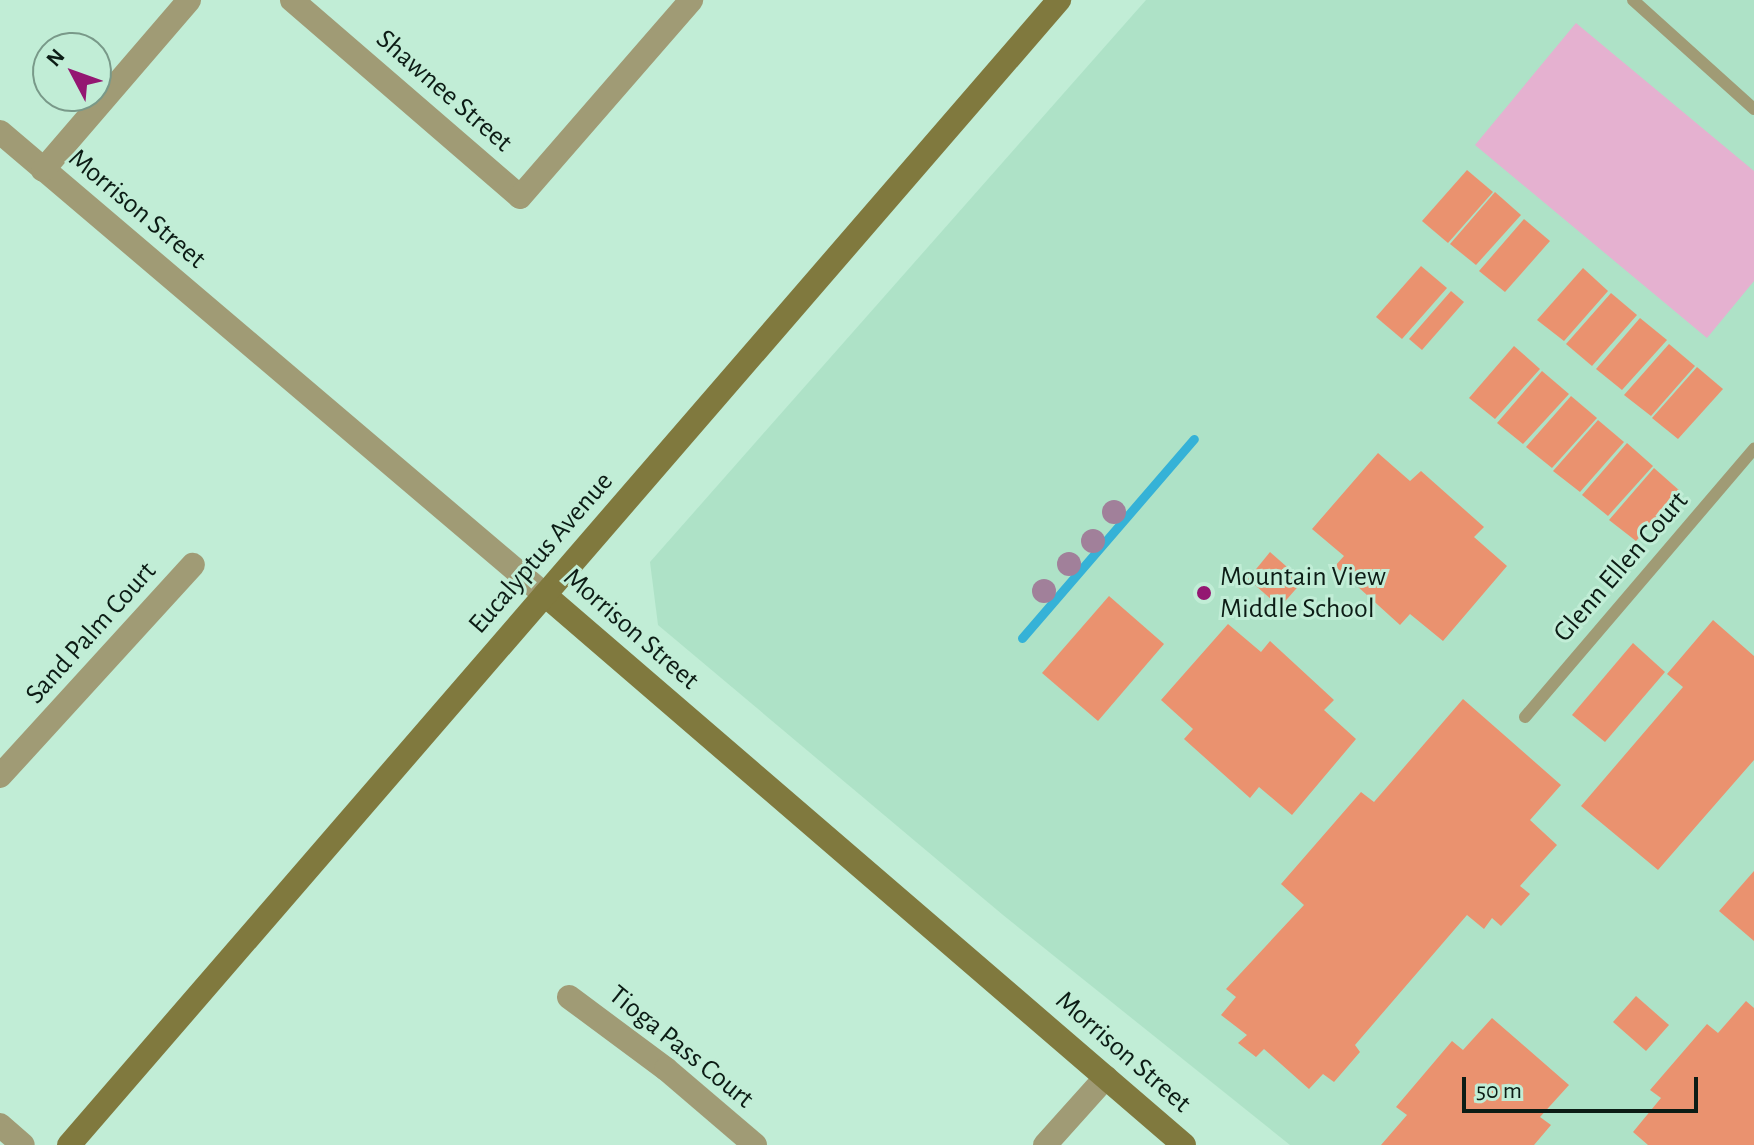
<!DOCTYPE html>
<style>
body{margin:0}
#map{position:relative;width:1754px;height:1145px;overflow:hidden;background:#c1edd6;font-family:"Alegreya Sans",sans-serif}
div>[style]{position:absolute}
.built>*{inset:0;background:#aee2c7}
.green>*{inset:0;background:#e5b1d0}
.stream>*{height:9px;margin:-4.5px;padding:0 4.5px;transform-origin:4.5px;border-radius:4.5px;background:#35b2d7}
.building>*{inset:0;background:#ea926f}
.lane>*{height:12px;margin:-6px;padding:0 6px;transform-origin:6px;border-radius:6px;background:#a09b75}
.street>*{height:24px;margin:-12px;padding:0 12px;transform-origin:12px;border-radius:12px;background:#a09b75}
.secondary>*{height:24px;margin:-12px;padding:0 12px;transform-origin:12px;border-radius:12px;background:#80793e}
.trees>*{width:24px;height:24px;margin:-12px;border-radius:50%;background:#a1809a}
.dots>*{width:22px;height:22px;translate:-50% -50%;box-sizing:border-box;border:4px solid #c1edd6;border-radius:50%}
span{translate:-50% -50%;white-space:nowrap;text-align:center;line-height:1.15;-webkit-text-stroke:6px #c1edd6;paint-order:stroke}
.street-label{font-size:28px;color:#0c1c15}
.poi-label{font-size:28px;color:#0c1c15}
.left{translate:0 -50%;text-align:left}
.north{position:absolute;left:32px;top:32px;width:80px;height:80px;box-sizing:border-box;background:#c1edd6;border:2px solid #799989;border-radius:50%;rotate:311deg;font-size:22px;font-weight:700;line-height:32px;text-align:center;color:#0c1c15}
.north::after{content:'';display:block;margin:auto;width:28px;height:36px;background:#941772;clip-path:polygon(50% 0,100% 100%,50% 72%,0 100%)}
.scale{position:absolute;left:1462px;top:1077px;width:236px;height:36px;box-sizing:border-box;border:4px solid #0c1c15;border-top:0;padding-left:10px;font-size:24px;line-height:28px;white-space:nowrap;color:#0c1c15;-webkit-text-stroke:6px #c1edd6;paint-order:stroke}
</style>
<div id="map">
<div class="built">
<div style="clip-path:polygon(1146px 0,1754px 0,1754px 1145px,1290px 1145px,1003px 915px,658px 625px,650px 562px)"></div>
</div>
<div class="green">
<div style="clip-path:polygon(1576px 23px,1754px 171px,1754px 281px,1707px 338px,1475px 145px)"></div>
</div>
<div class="stream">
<div style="left:1022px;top:638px;width:263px;rotate:-49.2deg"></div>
</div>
<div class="building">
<div style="clip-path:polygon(1467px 170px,1493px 192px,1448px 243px,1422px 221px)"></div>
<div style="clip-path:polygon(1495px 192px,1521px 215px,1476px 265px,1450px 244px)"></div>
<div style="clip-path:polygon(1524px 219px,1550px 241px,1505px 292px,1479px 271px)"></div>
<div style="clip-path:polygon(1421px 266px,1447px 288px,1402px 339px,1376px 317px)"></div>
<div style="clip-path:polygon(1583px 268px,1608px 291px,1564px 341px,1537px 320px)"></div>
<div style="clip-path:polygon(1451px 291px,1464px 302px,1422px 350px,1409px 339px)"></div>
<div style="clip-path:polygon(1611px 293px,1637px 315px,1592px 366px,1566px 344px)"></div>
<div style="clip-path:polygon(1640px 318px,1667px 340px,1622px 390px,1596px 369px)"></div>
<div style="clip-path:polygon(1669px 344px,1695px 366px,1651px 416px,1624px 395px)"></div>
<div style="clip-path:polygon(1514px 346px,1540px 369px,1495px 419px,1469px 398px)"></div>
<div style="clip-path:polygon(1697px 367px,1723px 389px,1678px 439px,1652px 418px)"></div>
<div style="clip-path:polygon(1542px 371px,1569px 394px,1523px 444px,1497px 423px)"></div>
<div style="clip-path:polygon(1571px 396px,1597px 418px,1552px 468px,1526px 447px)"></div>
<div style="clip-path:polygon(1598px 420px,1624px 442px,1580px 492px,1553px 471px)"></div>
<div style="clip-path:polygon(1627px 443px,1653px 466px,1608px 516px,1582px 495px)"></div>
<div style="clip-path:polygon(1378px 453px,1410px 481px,1421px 471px,1484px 527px,1474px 537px,1507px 566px,1443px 641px,1410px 614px,1400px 625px,1335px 566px,1344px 556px,1312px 529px)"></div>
<div style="clip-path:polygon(1654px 468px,1680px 491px,1636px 541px,1609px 520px)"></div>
<div style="clip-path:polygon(1270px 552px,1303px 581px,1280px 607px,1248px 579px)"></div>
<div style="clip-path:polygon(1109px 596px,1164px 644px,1098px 721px,1042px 673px)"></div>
<div style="clip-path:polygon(1713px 620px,1754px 656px,1754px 760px,1658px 870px,1581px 806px,1683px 687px,1667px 674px)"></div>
<div style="clip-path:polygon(1228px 624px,1261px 652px,1270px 641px,1334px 700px,1324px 710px,1356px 739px,1292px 815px,1259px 787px,1250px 798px,1184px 739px,1193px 729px,1161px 700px)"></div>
<div style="clip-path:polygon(1633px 643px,1665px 672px,1605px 742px,1572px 715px)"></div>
<div style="clip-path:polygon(1463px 699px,1561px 785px,1530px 820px,1557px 845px,1520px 886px,1530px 894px,1501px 926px,1492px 918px,1484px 929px,1467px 915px,1355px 1045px,1360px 1052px,1334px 1082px,1323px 1074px,1309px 1089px,1264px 1049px,1256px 1057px,1238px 1043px,1247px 1035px,1221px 1015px,1236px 997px,1226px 989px,1304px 905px,1281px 884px,1361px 792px,1374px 802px)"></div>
<div style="clip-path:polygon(1754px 871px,1754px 941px,1719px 911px)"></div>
<div style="clip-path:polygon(1636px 996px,1669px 1025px,1646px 1051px,1613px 1022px)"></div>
<div style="clip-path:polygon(1746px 1001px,1754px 1008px,1754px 1145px,1648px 1145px,1633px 1132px,1661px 1098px,1650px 1090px,1707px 1024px,1718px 1033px)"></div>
<div style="clip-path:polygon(1492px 1018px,1569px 1085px,1540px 1117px,1551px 1125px,1534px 1145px,1381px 1145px,1407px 1115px,1396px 1107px,1452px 1041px,1463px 1050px)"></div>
</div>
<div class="lane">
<div style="left:1633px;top:0;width:163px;rotate:42deg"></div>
<div style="left:1525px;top:717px;width:353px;rotate:-49.5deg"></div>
</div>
<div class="street">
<div style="left:292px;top:0;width:301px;rotate:40.8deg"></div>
<div style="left:520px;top:197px;width:261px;rotate:-49deg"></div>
<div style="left:0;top:132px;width:715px;rotate:40.35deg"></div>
<div style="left:43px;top:170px;width:224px;rotate:-49.3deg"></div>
<div style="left:0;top:776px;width:286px;rotate:-47.6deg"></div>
<div style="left:569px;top:997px;width:121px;rotate:36.6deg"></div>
<div style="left:666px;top:1069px;width:117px;rotate:40.5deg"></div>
<div style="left:0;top:1125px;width:30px;rotate:41deg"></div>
<div style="left:1045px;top:1145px;width:91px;rotate:-48.1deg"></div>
</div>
<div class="secondary">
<div style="left:545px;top:595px;width:843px;rotate:40.72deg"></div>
<div style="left:69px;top:1145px;width:1514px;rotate:-49.15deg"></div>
</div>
<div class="trees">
<div style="left:1114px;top:512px"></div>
<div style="left:1093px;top:541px"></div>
<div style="left:1069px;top:564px"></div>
<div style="left:1044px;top:591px"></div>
</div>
<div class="dots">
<div style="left:1204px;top:593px;background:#941772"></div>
</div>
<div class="street-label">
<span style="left:444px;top:91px;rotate:41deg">Shawnee Street</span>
<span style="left:137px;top:209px;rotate:40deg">Morrison Street</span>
<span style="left:541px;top:553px;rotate:-49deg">Eucalyptus Avenue</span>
<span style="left:1621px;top:567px;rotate:-49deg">Glenn Ellen Court</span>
<span style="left:631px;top:629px;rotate:41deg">Morrison Street</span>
<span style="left:91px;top:633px;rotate:-48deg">Sand Palm Court</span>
<span style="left:681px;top:1047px;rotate:39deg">Tioga Pass Court</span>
<span style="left:1123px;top:1052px;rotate:41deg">Morrison Street</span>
</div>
<div class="poi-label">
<span class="left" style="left:1220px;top:593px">Mountain View<br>Middle School</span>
</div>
<div class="north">N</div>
<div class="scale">50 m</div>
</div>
